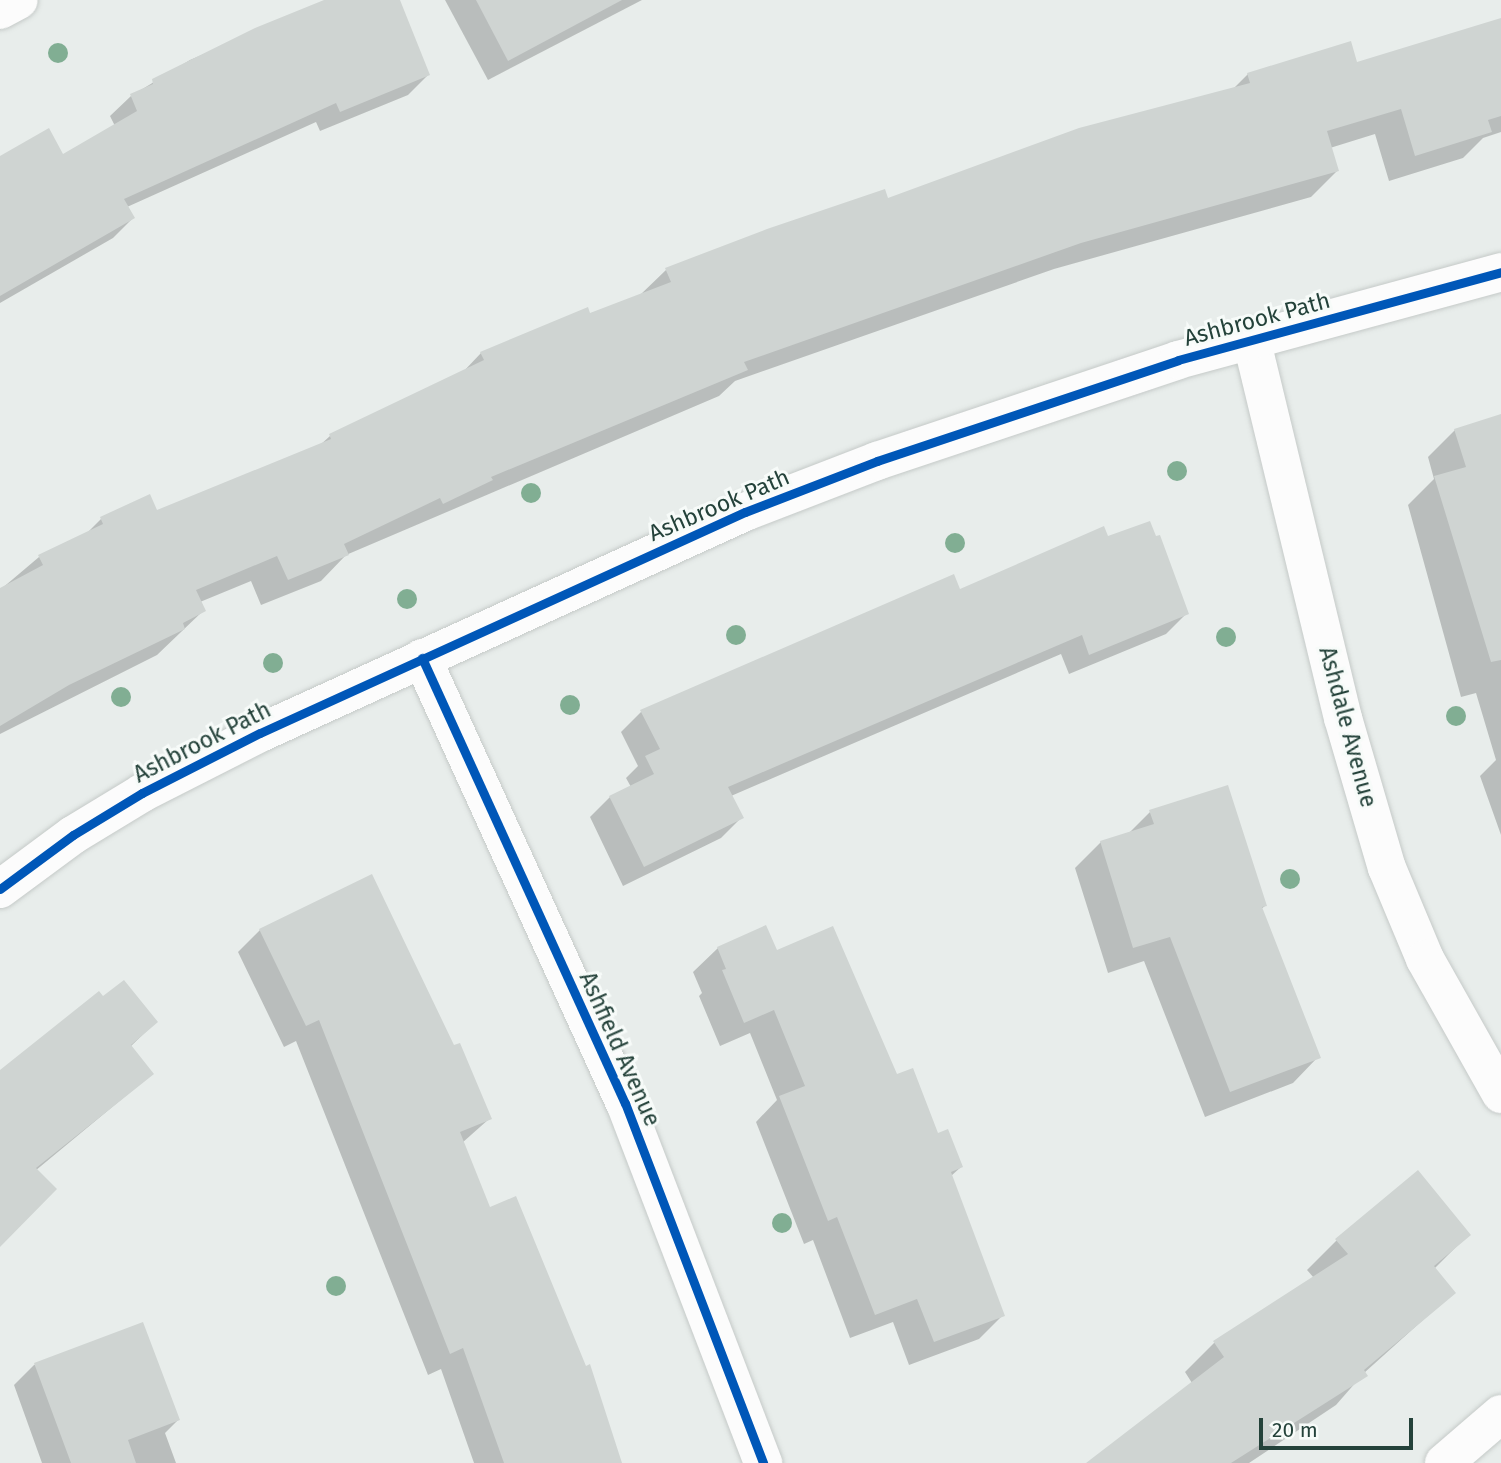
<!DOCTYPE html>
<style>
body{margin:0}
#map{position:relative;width:1501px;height:1463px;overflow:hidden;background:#e8edeb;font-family:"Fira Sans",sans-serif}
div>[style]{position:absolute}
.shadow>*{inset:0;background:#0003}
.building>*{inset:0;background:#cfd4d2}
.roads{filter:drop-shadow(0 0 2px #c5cac8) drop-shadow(0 0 2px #c5cac8)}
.minor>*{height:38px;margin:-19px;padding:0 19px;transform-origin:19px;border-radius:19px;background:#fcfcfc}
.cycleway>*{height:9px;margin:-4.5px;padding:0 4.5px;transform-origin:4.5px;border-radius:4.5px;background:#0057b8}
.trees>*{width:20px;height:20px;margin:-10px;border-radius:50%;background:#81ae93}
span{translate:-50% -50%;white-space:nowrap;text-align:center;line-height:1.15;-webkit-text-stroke:6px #f7fbf9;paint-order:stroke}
.street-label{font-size:23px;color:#24423a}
.scale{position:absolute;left:1259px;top:1418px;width:154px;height:32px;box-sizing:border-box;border:4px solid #24423a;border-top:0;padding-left:9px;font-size:21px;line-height:24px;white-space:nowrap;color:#24423a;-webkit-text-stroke:5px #f7fbf9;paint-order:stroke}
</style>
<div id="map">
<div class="shadow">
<div style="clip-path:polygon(330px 0,398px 0,428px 75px,408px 95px,320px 131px,316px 122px,127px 207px,133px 218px,113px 238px,0 303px,0 159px,63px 156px,115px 126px,110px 116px,131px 96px,190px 60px)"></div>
<div style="clip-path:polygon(445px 0,642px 0,488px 80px)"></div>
<div style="clip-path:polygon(1501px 24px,1501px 132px,1483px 138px,1463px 158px,1389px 181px,1375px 134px,1330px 148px,1337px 171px,1311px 197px,1054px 269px,735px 381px,719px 396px,346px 555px,321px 581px,261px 605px,251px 581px,200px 602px,204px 610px,157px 655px,0 734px,0 590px,39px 557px,85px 535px,101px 519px,157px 512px,319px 446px,330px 436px,462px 373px,481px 353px,639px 296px,666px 270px,1233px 89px,1248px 74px,1356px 65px)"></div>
<div style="clip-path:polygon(1501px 416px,1501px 835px,1480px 776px,1496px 760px,1476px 693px,1461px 697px,1408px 505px,1434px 479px,1428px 457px,1455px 430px)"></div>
<div style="clip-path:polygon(1155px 538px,1187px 613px,1166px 634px,1069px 674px,1061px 654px,731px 796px,741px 818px,721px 838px,623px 886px,590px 817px,610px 797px,631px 787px,626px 778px,638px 766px,621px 732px,641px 712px,1107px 539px)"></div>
<div style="clip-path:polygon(1150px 812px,1265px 906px,1261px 909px,1318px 1057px,1293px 1083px,1205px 1117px,1144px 961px,1108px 973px,1075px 868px,1101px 842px,1128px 834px)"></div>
<div style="clip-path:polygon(260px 930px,489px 1119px,462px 1143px,489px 1209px,585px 1368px,621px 1463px,474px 1463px,441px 1369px,428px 1375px,296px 1041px,284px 1047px,238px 952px)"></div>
<div style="clip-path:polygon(718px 948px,776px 953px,896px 1077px,961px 1167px,951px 1176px,1003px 1315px,979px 1339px,909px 1365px,893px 1322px,850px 1338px,813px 1240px,804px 1244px,756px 1122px,777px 1100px,750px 1033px,720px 1046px,699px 996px,702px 993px,693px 972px)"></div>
<div style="clip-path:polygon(102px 999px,156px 1022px,130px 1047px,152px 1074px,35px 1171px,0 1245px,0 1076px)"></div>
<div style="clip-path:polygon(1469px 1234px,1434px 1269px,1454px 1292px,1364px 1373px,1336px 1405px,1249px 1463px,1092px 1463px,1192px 1383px,1185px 1372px,1214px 1343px,1314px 1278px,1307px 1270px,1337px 1240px)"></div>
<div style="clip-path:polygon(142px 1325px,178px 1420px,165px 1433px,176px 1463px,42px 1463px,14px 1385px,34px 1365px)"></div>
</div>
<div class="building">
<div style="clip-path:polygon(324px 0,400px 0,430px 75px,340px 112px,336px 103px,124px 199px,135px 218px,0 296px,0 156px,49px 128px,63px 154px,137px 111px,130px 94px,153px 84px,152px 79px,255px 28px)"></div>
<div style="clip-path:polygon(476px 0,622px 0,508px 61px)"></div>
<div style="clip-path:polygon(1501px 18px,1501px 116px,1488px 120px,1492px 132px,1415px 156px,1401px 109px,1327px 131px,1339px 171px,1081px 243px,744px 362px,748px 370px,491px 477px,493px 480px,443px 504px,440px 498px,344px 544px,349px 555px,288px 580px,277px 556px,196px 590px,206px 611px,183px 623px,185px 629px,69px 685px,0 726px,0 588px,43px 565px,38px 555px,103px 524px,100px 517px,150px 494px,157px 510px,331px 439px,329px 434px,484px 360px,480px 352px,588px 307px,590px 313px,671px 282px,665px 268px,767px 229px,885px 189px,888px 198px,1079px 128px,1250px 83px,1247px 73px,1351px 41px,1357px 62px)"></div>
<div style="clip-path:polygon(1501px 414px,1501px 660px,1491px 662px,1434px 476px,1466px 467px,1454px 429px)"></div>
<div style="clip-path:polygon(1150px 521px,1156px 536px,1160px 535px,1189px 614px,1089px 655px,1082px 635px,728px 787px,744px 818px,644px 867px,609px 796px,654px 774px,645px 756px,660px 749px,640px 710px,954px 574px,960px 589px,1104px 526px,1108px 536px)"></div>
<div style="clip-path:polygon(1228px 785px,1267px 906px,1262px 907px,1321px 1058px,1230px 1092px,1170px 937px,1133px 948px,1100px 841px,1154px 824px,1149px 810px)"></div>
<div style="clip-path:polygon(372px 874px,454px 1045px,460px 1043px,492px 1119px,460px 1132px,490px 1207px,516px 1196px,586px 1366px,590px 1364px,622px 1463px,504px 1463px,463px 1348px,450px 1354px,319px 1020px,306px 1026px,259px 929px)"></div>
<div style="clip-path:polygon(766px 925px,777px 950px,833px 926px,897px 1074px,913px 1068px,938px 1133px,948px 1129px,963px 1167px,951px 1172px,1005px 1316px,934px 1342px,917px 1299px,875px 1315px,837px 1217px,828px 1221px,779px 1096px,805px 1086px,774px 1010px,744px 1023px,722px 970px,726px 969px,717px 947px)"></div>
<div style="clip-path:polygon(124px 980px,158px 1022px,131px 1045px,154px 1074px,36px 1168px,57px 1189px,0 1247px,0 1070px,99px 991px,103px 996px)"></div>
<div style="clip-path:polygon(1418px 1170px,1471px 1235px,1434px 1266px,1456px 1293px,1364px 1370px,1368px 1376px,1231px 1463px,1086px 1463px,1224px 1357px,1213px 1341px,1348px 1254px,1335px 1239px)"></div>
<div style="clip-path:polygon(143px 1322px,180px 1420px,128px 1440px,136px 1463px,71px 1463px,34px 1363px)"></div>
</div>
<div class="roads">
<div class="minor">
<div style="left:0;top:10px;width:21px;rotate:-28deg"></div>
<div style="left:1251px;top:338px;width:391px;rotate:76.4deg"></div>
<div style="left:1343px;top:718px;width:156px;rotate:73.7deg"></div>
<div style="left:1387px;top:868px;width:99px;rotate:67.3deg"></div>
<div style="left:1425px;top:959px;width:155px;rotate:60.6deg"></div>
<div style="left:422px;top:658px;width:489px;rotate:65.5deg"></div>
<div style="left:625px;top:1103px;width:386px;rotate:69deg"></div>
<div style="left:0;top:889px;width:91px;rotate:-36.5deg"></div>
<div style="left:73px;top:835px;width:81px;rotate:-31.3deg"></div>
<div style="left:142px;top:793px;width:132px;rotate:-27deg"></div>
<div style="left:260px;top:733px;width:533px;rotate:-24.5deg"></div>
<div style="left:745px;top:512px;width:142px;rotate:-21.1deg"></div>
<div style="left:877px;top:461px;width:317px;rotate:-18.5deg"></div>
<div style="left:1178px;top:360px;width:335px;rotate:-15.2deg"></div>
<div style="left:1444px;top:1463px;width:75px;rotate:-40.7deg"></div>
</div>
</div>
<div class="cycleway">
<div style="left:422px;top:658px;width:489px;rotate:65.5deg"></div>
<div style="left:625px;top:1103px;width:386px;rotate:69deg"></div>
<div style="left:0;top:889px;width:91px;rotate:-36.5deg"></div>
<div style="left:73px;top:835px;width:81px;rotate:-31.3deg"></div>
<div style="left:142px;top:793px;width:132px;rotate:-27deg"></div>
<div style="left:260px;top:733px;width:533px;rotate:-24.5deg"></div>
<div style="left:745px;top:512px;width:142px;rotate:-21.1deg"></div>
<div style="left:877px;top:461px;width:317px;rotate:-18.5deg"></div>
<div style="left:1178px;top:360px;width:335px;rotate:-15.2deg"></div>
</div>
<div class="trees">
<div style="left:58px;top:53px"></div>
<div style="left:1177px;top:471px"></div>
<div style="left:531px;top:493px"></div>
<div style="left:955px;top:543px"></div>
<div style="left:407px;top:599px"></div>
<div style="left:736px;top:635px"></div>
<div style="left:1226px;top:637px"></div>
<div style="left:273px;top:663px"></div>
<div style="left:121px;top:697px"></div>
<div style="left:570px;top:705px"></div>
<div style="left:1456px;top:716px"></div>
<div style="left:1290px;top:879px"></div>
<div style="left:782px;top:1223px"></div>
<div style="left:336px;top:1286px"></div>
</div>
<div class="street-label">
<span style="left:1257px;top:319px;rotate:-15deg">Ashbrook Path</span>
<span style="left:719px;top:505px;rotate:-23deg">Ashbrook Path</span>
<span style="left:1348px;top:727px;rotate:75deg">Ashdale Avenue</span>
<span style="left:202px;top:742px;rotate:-27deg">Ashbrook Path</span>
<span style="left:620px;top:1049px;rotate:66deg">Ashfield Avenue</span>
</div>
<div class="scale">20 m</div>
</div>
